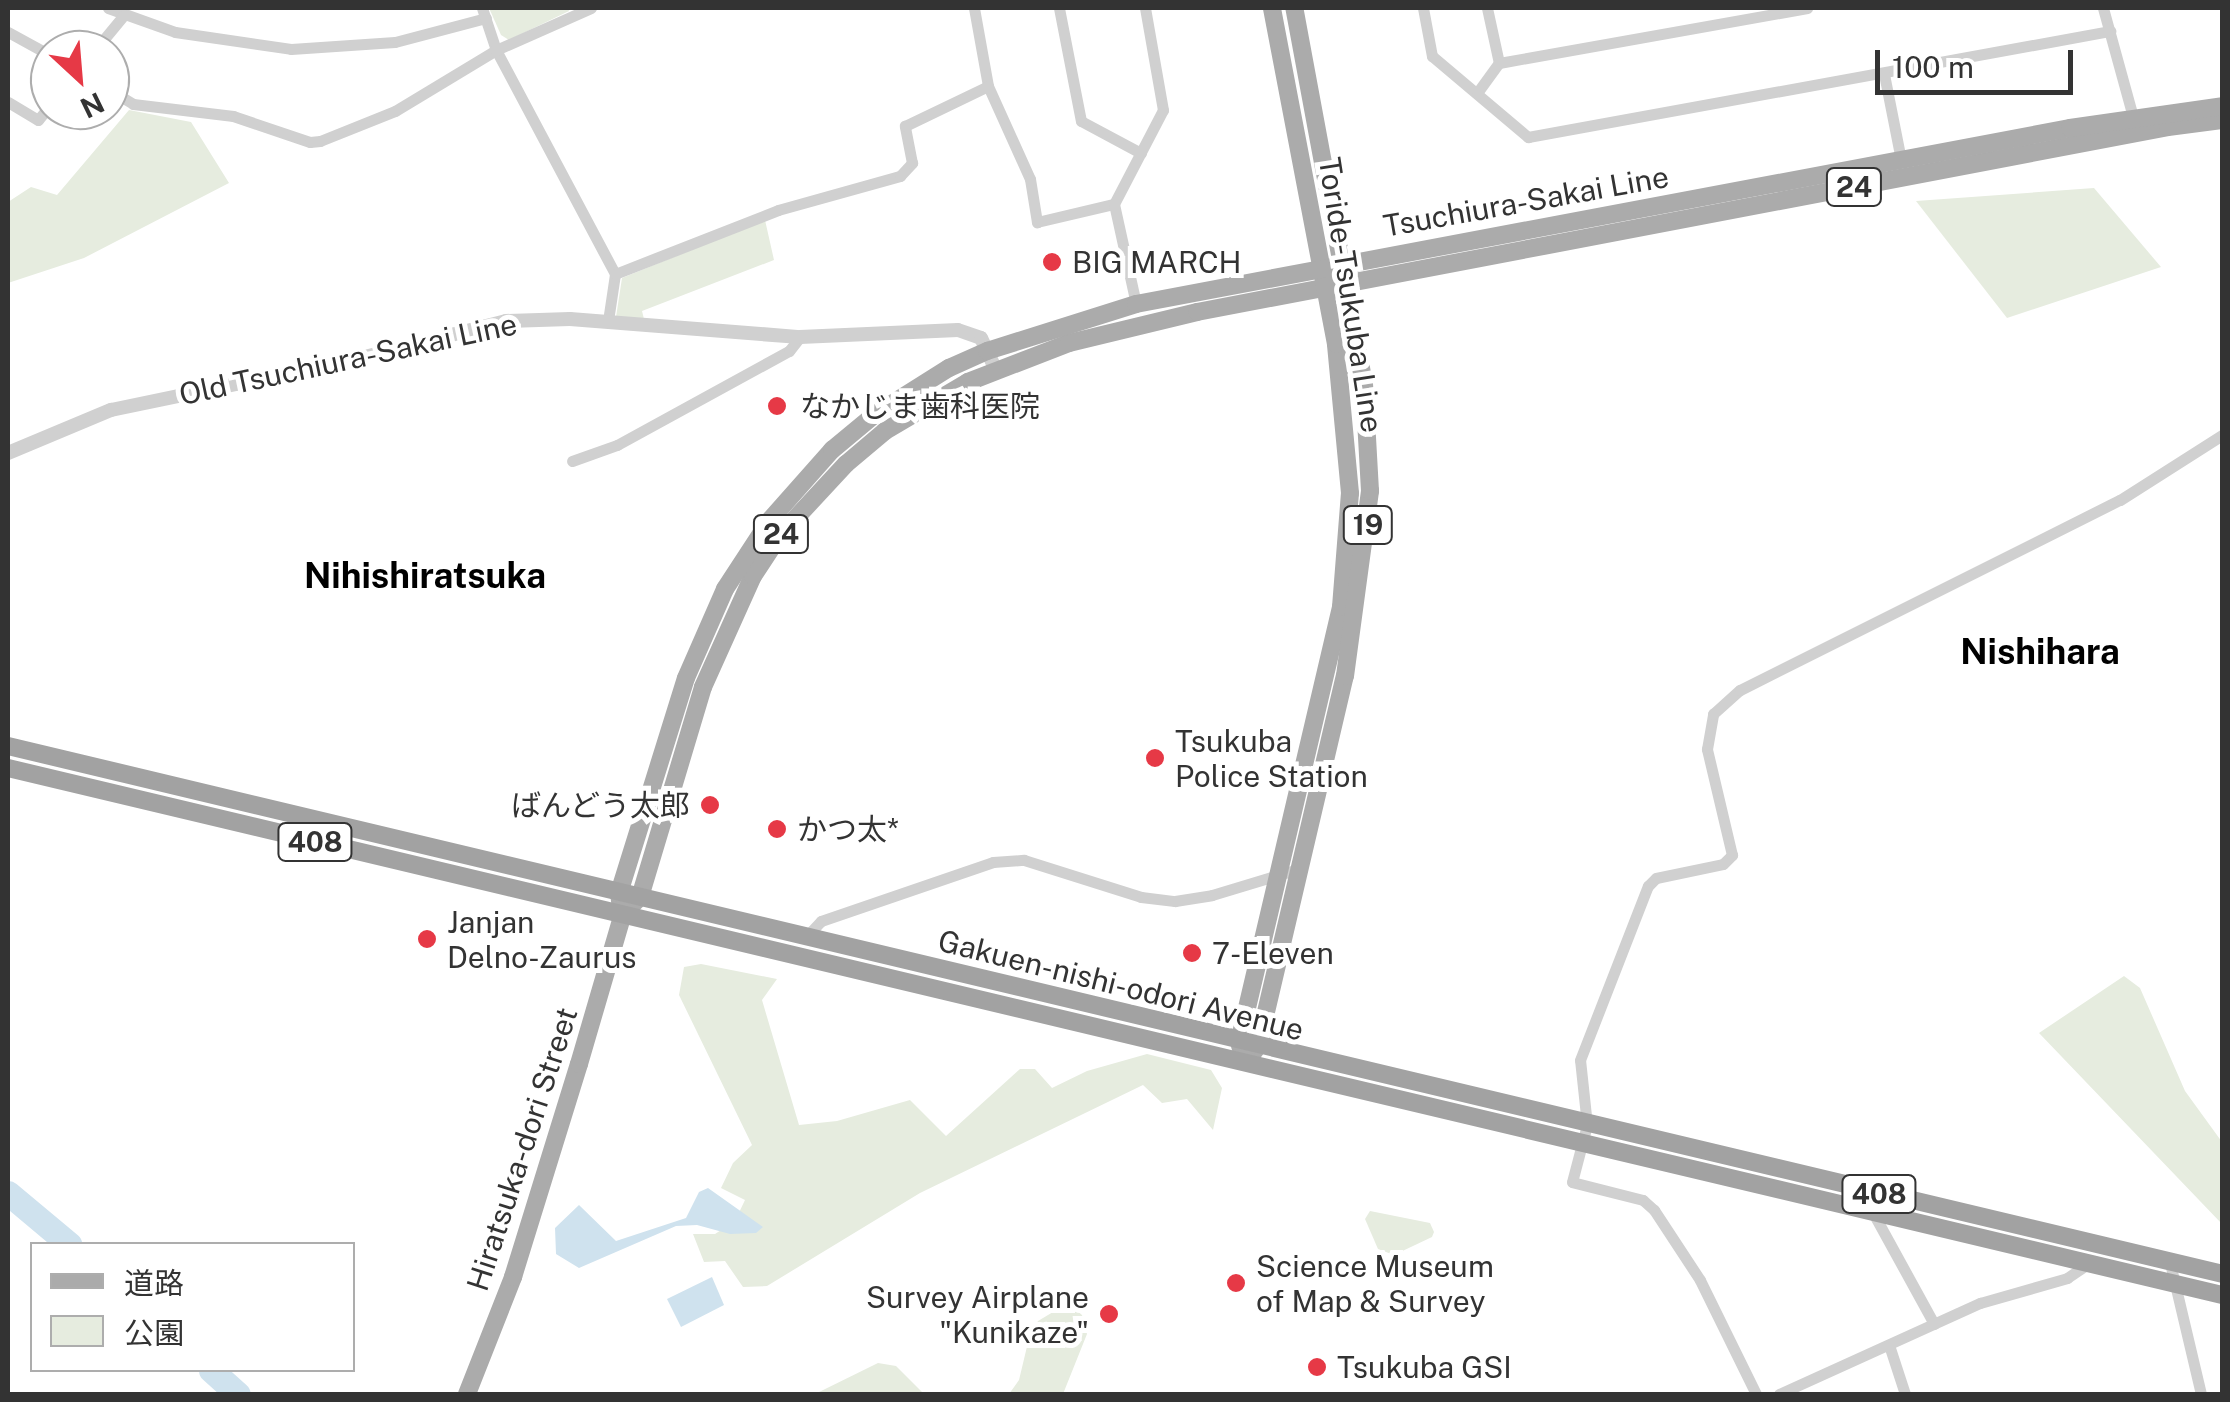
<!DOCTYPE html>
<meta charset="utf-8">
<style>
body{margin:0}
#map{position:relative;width:2230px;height:1402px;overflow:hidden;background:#fff;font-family:"Public Sans","Noto Sans JP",sans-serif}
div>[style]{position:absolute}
.green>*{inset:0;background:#e6ecdf}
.water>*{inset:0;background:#cfe2ee}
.river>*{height:25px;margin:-12.5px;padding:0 12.5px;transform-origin:12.5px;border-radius:12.5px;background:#cfe2ee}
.minor>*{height:11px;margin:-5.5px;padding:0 5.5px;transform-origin:5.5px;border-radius:5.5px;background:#d0d0d0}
.tertiary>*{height:14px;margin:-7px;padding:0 7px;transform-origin:7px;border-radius:7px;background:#d0d0d0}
.primary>*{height:18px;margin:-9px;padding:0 9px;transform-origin:9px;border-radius:9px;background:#ababab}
.trunk>*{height:18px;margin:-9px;padding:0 9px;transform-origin:9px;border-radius:9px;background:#a2a2a2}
.dots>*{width:28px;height:28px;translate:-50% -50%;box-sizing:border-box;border:5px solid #fff;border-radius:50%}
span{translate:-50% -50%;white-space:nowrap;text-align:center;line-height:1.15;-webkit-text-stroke:10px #fff;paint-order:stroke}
.shield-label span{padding:2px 8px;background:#fff;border:2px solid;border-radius:8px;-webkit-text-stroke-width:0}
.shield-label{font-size:28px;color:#333;font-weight:700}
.street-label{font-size:30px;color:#333}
.poi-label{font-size:30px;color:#333}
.left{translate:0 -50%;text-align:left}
.right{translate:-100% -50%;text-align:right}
.quarter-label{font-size:35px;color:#000;font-weight:700}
.frame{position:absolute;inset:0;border:10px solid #333;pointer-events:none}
.legend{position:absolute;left:30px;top:1242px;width:325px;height:130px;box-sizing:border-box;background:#fff;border:2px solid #adadad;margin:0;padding:12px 18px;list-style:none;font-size:30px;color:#333}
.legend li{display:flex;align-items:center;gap:20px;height:50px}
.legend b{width:50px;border:2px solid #adadad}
.north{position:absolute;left:30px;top:30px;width:100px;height:100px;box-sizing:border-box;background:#fff;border:2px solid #adadad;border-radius:50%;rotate:154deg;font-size:28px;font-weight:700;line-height:40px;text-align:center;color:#333}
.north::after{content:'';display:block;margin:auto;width:35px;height:45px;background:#e63946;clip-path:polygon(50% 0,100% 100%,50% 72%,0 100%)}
.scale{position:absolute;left:1875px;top:50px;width:198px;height:45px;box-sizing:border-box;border:5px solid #333;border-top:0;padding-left:12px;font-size:30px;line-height:35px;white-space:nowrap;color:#333;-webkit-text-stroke:8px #fff;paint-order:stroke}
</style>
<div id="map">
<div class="green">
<div style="clip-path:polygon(489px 8px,568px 8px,569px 11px,509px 40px,501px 35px)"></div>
<div style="clip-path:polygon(129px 110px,191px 122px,229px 183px,84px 258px,8px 283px,8px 202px,31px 187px,57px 195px)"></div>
<div style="clip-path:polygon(2094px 188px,2161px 267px,2007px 318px,1916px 201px)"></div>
<div style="clip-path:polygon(765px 220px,774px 260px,642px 311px,644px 319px,616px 317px,622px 278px)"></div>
<div style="clip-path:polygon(701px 964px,777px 979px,762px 1000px,799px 1125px,837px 1121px,910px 1100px,946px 1136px,1020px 1069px,1035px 1069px,1052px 1088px,1087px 1071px,1147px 1054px,1211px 1070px,1222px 1088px,1213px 1130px,1187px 1099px,1162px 1103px,1143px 1085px,920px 1193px,767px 1286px,743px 1287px,725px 1261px,704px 1262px,693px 1234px,715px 1234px,735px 1221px,745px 1200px,721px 1188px,733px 1163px,752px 1145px,679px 995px,684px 967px)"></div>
<div style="clip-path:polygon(2124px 976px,2140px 988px,2185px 1091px,2222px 1142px,2222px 1224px,2039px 1033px)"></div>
<div style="clip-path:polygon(1370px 1211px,1430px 1223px,1434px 1232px,1432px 1237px,1394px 1255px,1378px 1249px,1365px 1219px)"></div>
<div style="clip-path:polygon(1068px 1303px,1082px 1315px,1087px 1334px,1063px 1394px,1009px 1394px,1019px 1380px,1030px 1334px,1038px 1321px)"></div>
<div style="clip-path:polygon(878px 1363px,896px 1366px,924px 1394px,815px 1394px)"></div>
</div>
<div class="water">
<div style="clip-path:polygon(708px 1188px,763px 1227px,756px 1233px,730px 1234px,697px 1225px,676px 1226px,579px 1268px,556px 1254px,555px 1228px,579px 1205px,616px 1241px,686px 1218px,699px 1192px)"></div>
<div style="clip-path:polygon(712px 1277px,724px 1305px,681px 1327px,667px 1299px)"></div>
</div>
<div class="river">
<div style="left:8px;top:1193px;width:80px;rotate:39.9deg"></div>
<div style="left:211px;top:1370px;width:36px;rotate:42deg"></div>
</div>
<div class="minor">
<div style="left:108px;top:8px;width:71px;rotate:19.7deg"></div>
<div style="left:175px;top:32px;width:117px;rotate:8.3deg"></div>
<div style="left:291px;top:49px;width:104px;rotate:-3.9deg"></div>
<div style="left:395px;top:42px;width:94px;rotate:-14.8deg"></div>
<div style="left:482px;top:8px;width:44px;rotate:71.6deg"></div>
<div style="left:496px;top:50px;width:254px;rotate:62deg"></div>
<div style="left:615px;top:274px;width:48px;rotate:98.5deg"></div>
<div style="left:974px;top:8px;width:79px;rotate:79.8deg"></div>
<div style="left:988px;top:86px;width:102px;rotate:65.7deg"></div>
<div style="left:1030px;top:179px;width:44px;rotate:80.8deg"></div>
<div style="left:1037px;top:222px;width:79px;rotate:-13.2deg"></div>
<div style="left:1059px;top:8px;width:115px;rotate:79deg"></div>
<div style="left:1081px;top:121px;width:68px;rotate:28.1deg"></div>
<div style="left:1423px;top:8px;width:49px;rotate:79.4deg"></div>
<div style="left:1432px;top:56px;width:126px;rotate:40.2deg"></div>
<div style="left:1528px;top:137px;width:592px;rotate:-10.32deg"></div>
<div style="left:1487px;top:8px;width:56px;rotate:77.7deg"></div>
<div style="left:1499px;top:63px;width:313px;rotate:-10.1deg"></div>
<div style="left:2103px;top:8px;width:113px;rotate:74.6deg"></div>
<div style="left:8px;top:32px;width:48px;rotate:28.7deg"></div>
<div style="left:95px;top:50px;width:45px;rotate:-50.4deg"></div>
<div style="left:1884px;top:74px;width:88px;rotate:78.8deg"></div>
<div style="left:110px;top:90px;width:27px;rotate:31deg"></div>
<div style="left:133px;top:104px;width:101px;rotate:6.8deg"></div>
<div style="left:233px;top:116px;width:81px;rotate:18.7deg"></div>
<div style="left:310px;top:142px;width:10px;rotate:-6deg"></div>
<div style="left:320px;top:141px;width:81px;rotate:-21.8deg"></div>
<div style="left:395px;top:111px;width:118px;rotate:-31.1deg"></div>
<div style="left:496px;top:50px;width:104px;rotate:-23.9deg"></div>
<div style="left:1477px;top:93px;width:37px;rotate:-54deg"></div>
<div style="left:8px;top:102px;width:35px;rotate:31deg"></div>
<div style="left:38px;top:120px;width:19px;rotate:-51deg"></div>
<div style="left:615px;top:274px;width:175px;rotate:-21.4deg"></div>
<div style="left:778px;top:210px;width:127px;rotate:-15.6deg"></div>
<div style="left:900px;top:176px;width:18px;rotate:-47deg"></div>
<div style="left:912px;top:163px;width:38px;rotate:-101deg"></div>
<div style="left:905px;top:126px;width:92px;rotate:-25.7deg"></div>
<div style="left:1136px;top:304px;width:102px;rotate:-102.4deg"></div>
<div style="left:1114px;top:204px;width:106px;rotate:-62.5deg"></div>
<div style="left:1163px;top:110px;width:104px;rotate:-100deg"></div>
<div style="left:572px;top:461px;width:48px;rotate:-19.6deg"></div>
<div style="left:617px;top:445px;width:196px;rotate:-28.7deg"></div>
<div style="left:789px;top:351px;width:18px;rotate:-52deg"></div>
<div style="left:806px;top:937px;width:22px;rotate:-47deg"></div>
<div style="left:821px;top:921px;width:182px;rotate:-18.9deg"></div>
<div style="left:993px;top:862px;width:31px;rotate:-4deg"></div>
<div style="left:1024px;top:860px;width:123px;rotate:17.5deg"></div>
<div style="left:1141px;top:897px;width:34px;rotate:7deg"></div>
<div style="left:1175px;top:901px;width:37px;rotate:-9deg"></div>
<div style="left:1212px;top:895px;width:90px;rotate:-16.8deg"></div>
<div style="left:1872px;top:1211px;width:129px;rotate:61.2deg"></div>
<div style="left:2170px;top:1263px;width:135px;rotate:76.7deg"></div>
<div style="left:1889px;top:1345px;width:52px;rotate:71.9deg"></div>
<div style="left:1756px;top:1394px;width:127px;rotate:-116.2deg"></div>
<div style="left:1700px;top:1280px;width:84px;rotate:-123.3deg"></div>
<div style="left:1654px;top:1210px;width:15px;rotate:-138deg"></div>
<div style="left:1643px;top:1200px;width:73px;rotate:-165.8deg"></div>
<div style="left:1572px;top:1182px;width:59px;rotate:-75.3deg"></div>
<div style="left:1587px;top:1125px;width:65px;rotate:-96.1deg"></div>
<div style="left:1580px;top:1060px;width:187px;rotate:-68.7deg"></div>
<div style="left:1648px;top:886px;width:11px;rotate:-45deg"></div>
<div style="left:1656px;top:878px;width:68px;rotate:-11.8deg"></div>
<div style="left:1723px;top:864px;width:13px;rotate:-45deg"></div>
<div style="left:1732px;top:855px;width:109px;rotate:-103.3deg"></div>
<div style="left:1707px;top:749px;width:36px;rotate:-80deg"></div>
<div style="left:1713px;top:714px;width:36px;rotate:-42deg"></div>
<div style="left:1740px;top:690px;width:425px;rotate:-26.6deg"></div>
<div style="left:2120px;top:500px;width:121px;rotate:-32.5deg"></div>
<div style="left:1779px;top:1394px;width:221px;rotate:-24.4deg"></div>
<div style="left:1980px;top:1303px;width:91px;rotate:-16deg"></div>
<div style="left:2067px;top:1278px;width:27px;rotate:-34deg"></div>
</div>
<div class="tertiary">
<div style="left:8px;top:453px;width:112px;rotate:-22.7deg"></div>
<div style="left:111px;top:410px;width:247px;rotate:-11.7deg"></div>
<div style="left:353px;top:360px;width:158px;rotate:-14.3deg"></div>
<div style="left:506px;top:321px;width:64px;rotate:-1.8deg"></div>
<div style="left:570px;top:319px;width:231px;rotate:4.5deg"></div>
<div style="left:800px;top:337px;width:158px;rotate:-2.5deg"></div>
<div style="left:958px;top:330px;width:24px;rotate:19deg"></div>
<div style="left:981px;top:338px;width:35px;rotate:65deg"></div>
</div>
<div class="primary">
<div style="left:632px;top:905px;width:11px;rotate:-45deg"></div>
<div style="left:640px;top:897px;width:219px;rotate:-73.3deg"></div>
<div style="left:703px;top:687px;width:122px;rotate:-65.8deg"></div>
<div style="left:753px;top:576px;width:49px;rotate:-56.6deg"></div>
<div style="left:780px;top:535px;width:97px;rotate:-47.1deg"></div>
<div style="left:846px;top:464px;width:51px;rotate:-40.2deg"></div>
<div style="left:885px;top:431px;width:96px;rotate:-30.6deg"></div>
<div style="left:968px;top:382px;width:108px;rotate:-21.1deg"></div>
<div style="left:1069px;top:343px;width:132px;rotate:-13.6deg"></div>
<div style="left:1197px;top:312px;width:988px;rotate:-10.79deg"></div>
<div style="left:2168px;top:127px;width:54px;rotate:-7.4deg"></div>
<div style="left:1242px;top:1052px;width:10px;rotate:-107deg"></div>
<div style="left:1239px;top:1042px;width:447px;rotate:-76.8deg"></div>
<div style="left:1341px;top:607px;width:114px;rotate:-85.5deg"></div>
<div style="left:1350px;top:493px;width:150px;rotate:-95.4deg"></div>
<div style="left:1336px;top:344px;width:342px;rotate:-100.8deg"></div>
<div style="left:1246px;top:1062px;width:20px;rotate:-53deg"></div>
<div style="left:1258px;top:1046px;width:380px;rotate:-76.8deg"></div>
<div style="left:1345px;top:676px;width:187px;rotate:-82.3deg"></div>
<div style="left:1370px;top:491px;width:107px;rotate:-93.2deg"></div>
<div style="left:1364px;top:384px;width:382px;rotate:-100.5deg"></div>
<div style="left:467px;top:1394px;width:126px;rotate:-68.5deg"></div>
<div style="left:513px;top:1277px;width:223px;rotate:-72.8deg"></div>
<div style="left:579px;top:1064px;width:153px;rotate:-73.7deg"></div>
<div style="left:622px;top:917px;width:24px;rotate:-97deg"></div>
<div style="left:619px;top:893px;width:225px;rotate:-72.7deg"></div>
<div style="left:686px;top:678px;width:97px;rotate:-66.3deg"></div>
<div style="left:725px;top:589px;width:82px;rotate:-56.9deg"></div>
<div style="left:770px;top:520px;width:94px;rotate:-48.5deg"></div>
<div style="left:832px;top:450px;width:55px;rotate:-39.8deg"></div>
<div style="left:874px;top:415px;width:89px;rotate:-32.1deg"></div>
<div style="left:949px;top:368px;width:42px;rotate:-24.1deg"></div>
<div style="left:987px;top:351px;width:156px;rotate:-17.5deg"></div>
<div style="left:1136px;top:304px;width:950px;rotate:-10.67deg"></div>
<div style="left:2070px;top:128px;width:154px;rotate:-8.2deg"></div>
</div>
<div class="trunk">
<div style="left:8px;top:746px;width:2276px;rotate:13.41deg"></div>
<div style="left:8px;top:768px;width:2276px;rotate:13.39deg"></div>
</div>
<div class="dots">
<div style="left:1052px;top:262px;background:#e63946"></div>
<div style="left:777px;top:406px;background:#e63946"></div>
<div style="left:1155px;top:758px;background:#e63946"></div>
<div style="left:710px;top:805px;background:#e63946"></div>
<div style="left:777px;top:829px;background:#e63946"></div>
<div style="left:427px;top:939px;background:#e63946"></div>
<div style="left:1192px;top:953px;background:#e63946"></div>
<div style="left:1236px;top:1283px;background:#e63946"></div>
<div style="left:1109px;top:1314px;background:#e63946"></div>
<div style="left:1317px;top:1367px;background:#e63946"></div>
</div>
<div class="shield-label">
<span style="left:1854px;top:187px">24</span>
<span style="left:1368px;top:525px">19</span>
<span style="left:781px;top:534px">24</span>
<span style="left:315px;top:842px">408</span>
<span style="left:1879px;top:1194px">408</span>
</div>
<div class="street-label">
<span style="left:1526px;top:201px;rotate:-10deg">Tsuchiura-Sakai Line</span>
<span style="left:1351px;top:295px;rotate:81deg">Toride-Tsukuba Line</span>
<span style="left:348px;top:359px;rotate:-12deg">Old Tsuchiura-Sakai Line</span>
<span style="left:1121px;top:985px;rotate:14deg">Gakuen-nishi-odori Avenue</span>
<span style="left:522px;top:1149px;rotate:-72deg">Hiratsuka-dori Street</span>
</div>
<div class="poi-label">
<span class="left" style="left:1072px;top:262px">BIG MARCH</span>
<span class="left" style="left:800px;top:406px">なかじま歯科医院</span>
<span class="left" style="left:1175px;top:758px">Tsukuba<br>Police Station</span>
<span class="right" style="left:690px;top:805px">ばんどう太郎</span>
<span class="left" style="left:797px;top:829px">かつ太*</span>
<span class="left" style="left:447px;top:939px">Janjan<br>Delno-Zaurus</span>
<span class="left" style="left:1212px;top:953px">7-Eleven</span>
<span class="left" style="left:1256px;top:1283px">Science Museum<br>of Map &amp; Survey</span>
<span class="right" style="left:1089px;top:1314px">Survey Airplane<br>"Kunikaze"</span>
<span class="left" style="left:1337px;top:1367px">Tsukuba GSI</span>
</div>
<div class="quarter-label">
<span style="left:425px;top:576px">Nihishiratsuka</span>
<span style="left:2040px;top:652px">Nishihara</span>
</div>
<div class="frame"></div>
<ul class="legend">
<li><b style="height:12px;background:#ababab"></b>道路</li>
<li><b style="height:28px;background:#e6ecdf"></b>公園</li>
</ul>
<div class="north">N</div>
<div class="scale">100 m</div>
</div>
